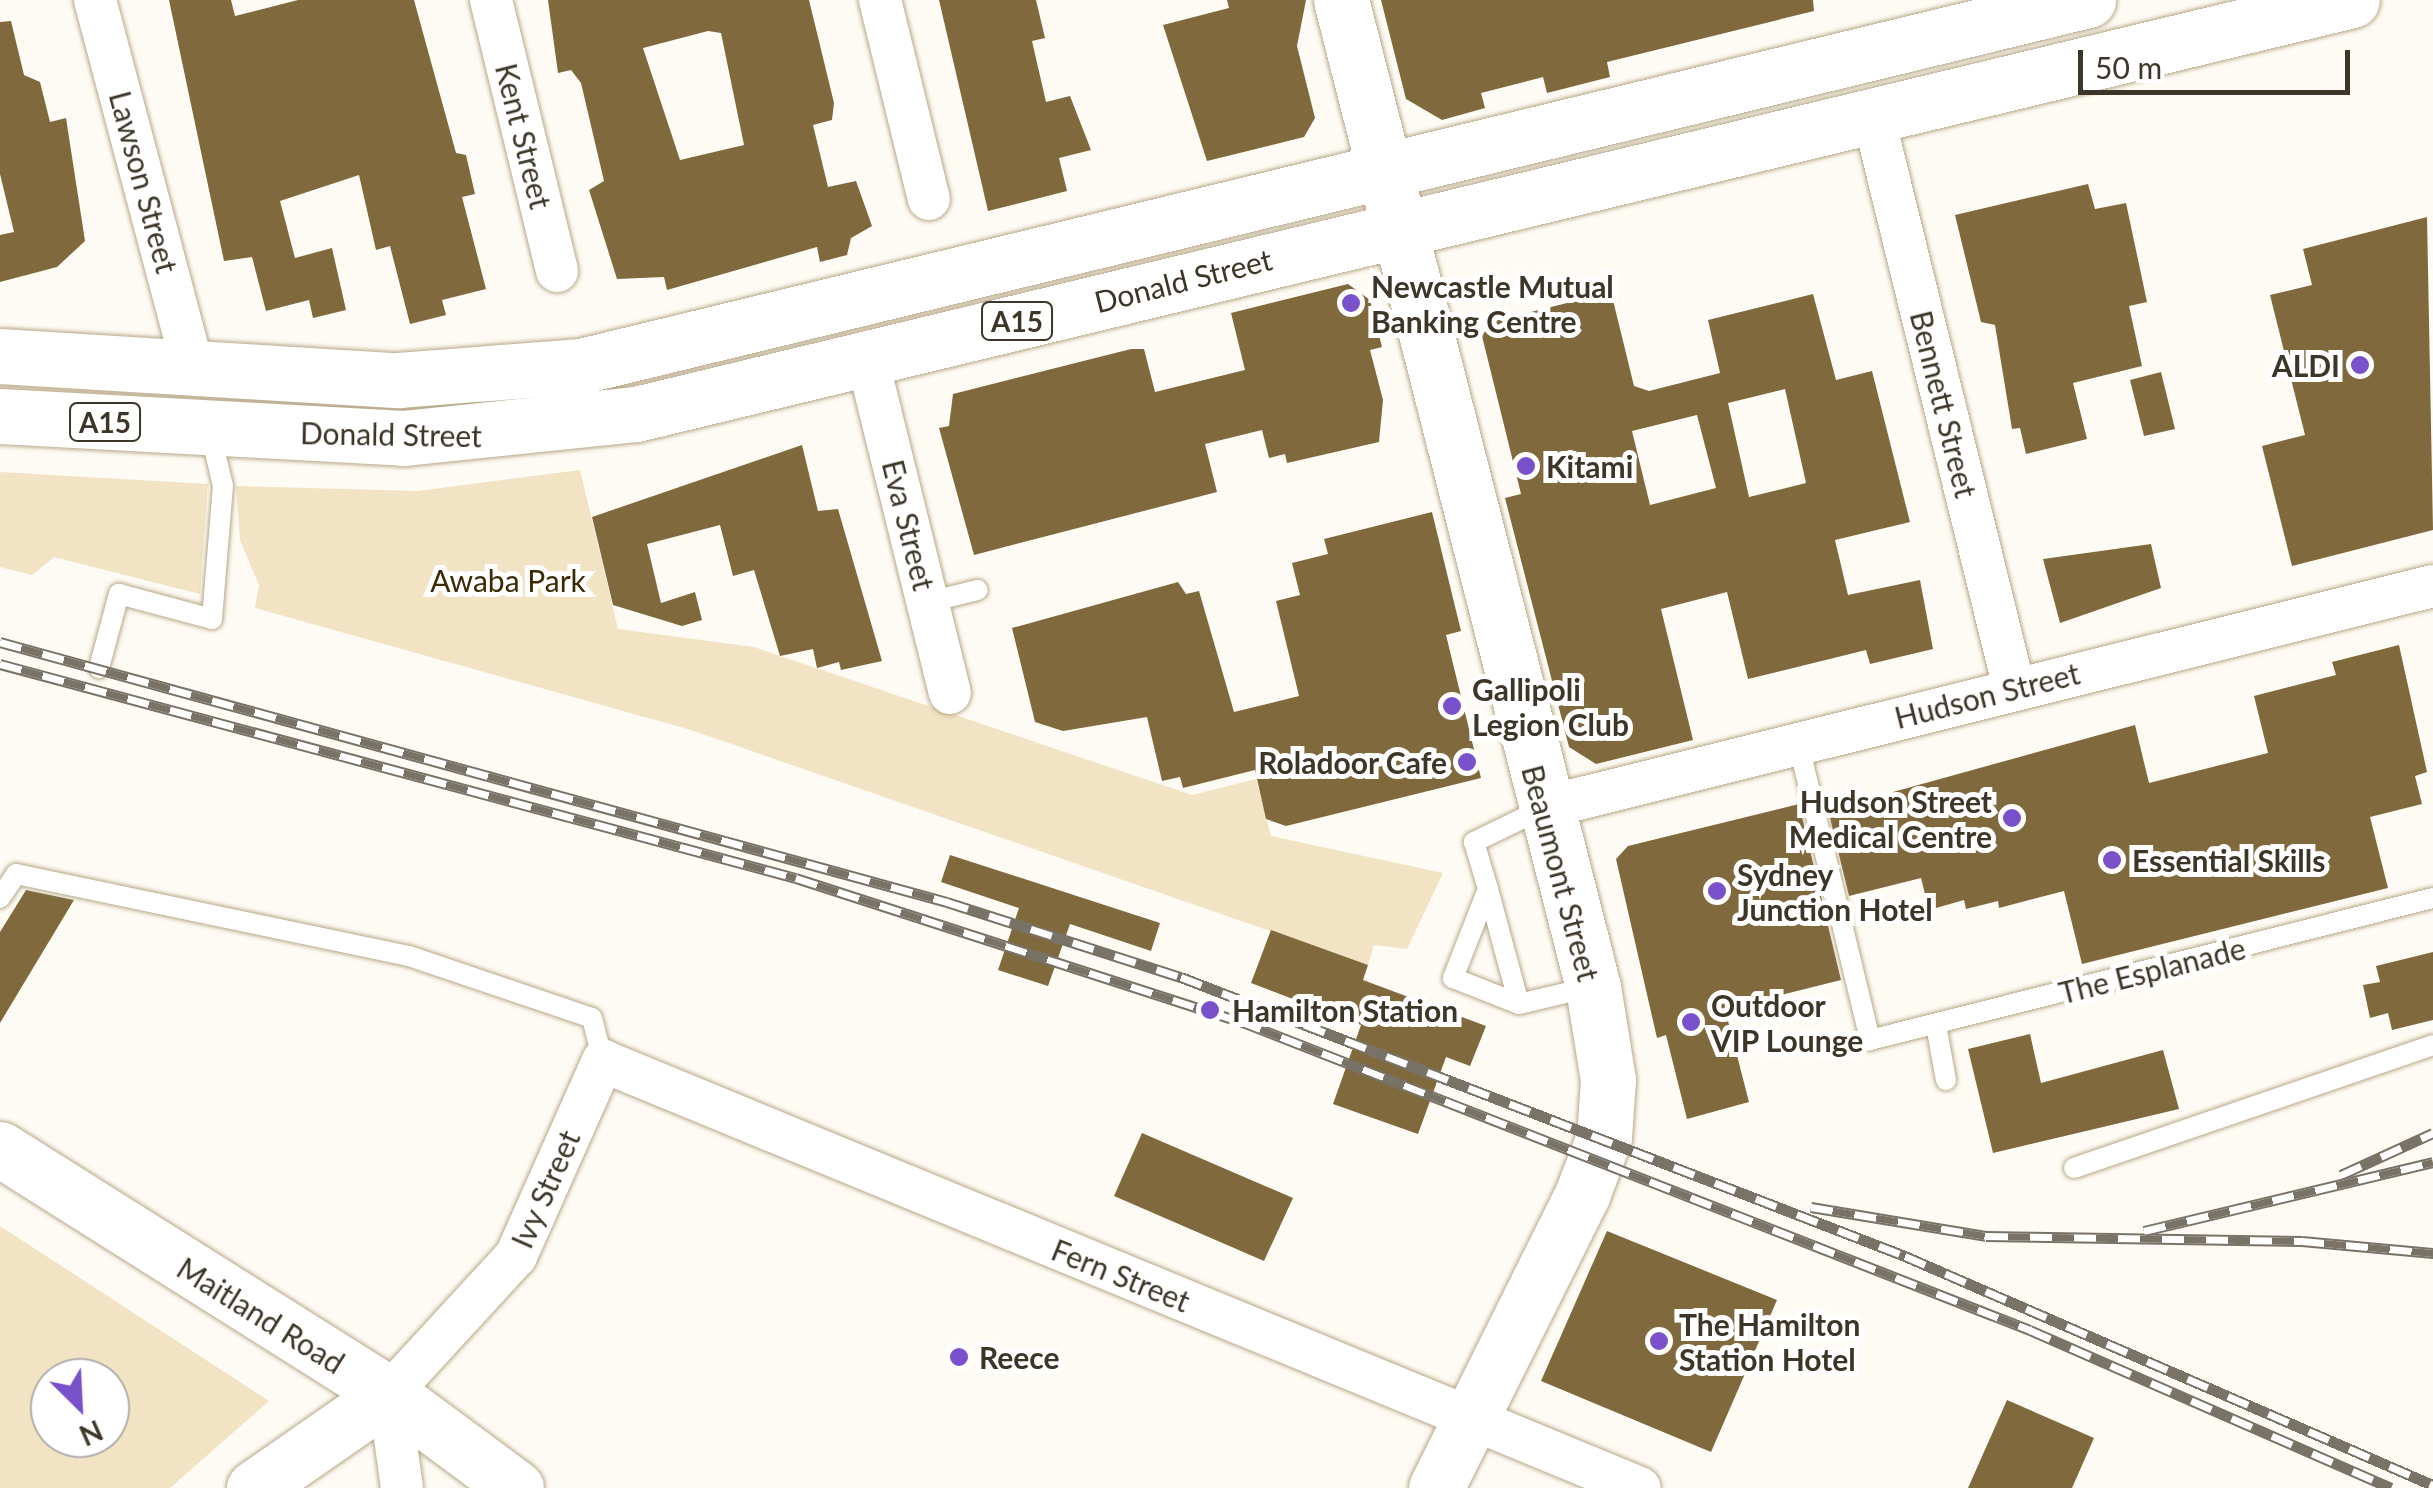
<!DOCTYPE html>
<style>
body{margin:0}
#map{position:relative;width:2433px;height:1488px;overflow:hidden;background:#fefbf4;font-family:Lato,sans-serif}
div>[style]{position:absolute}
.green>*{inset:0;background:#f2e3c4}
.building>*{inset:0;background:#7f693d}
.roads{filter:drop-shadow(0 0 2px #b7a787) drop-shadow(0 0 2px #b7a787)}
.service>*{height:20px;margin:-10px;padding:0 10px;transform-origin:10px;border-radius:10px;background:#fff}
.minor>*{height:42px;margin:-21px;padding:0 21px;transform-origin:21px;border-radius:21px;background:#fff}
.secondary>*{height:55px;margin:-27.5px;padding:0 27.5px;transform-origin:27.5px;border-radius:27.5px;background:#fff}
.primary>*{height:55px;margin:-27.5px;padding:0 27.5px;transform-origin:27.5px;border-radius:27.5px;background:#fff}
.trunk>*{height:55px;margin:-27.5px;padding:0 27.5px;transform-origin:27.5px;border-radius:27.5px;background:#fff}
.rail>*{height:11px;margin-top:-5.5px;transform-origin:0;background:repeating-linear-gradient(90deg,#fff 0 22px,#787267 0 44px);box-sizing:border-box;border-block:2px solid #787267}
.dots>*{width:28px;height:28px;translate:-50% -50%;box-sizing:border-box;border:5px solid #fff;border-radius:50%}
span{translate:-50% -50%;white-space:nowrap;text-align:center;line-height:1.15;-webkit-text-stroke:10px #fff;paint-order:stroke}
.shield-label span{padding:2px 8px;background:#fff;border:2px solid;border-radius:8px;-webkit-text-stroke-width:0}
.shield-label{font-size:28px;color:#3c3528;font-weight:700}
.street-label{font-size:30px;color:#3c3528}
.poi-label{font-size:30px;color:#3c3528;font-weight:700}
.left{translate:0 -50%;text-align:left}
.right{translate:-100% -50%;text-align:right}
.park-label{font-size:30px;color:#3b2a02}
.north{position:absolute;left:30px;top:1358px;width:100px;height:100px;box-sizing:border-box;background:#fff;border:2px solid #b1aea9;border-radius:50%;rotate:156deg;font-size:28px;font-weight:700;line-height:40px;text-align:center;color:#3c3528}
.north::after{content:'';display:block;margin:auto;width:35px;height:45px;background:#7951ca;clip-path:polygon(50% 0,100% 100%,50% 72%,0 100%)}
.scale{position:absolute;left:2078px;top:50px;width:272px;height:45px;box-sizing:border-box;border:5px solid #3c3528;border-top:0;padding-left:12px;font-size:30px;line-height:35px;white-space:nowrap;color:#3c3528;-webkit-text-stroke:8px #fff;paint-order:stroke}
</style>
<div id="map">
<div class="green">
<div style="clip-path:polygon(580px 470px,618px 629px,754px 647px,1192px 795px,1256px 779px,1271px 836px,1443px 873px,1407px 949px,1374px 945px,1368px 965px,691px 730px,255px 608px,259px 585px,240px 540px,236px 486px,418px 491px)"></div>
<div style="clip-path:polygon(0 472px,208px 484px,200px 594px,54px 557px,32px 575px,0 567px)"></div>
<div style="clip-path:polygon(evenodd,0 1226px,269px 1401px,170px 1488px,0 1488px,0 1226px,50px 1378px,110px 1378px,110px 1438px,50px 1438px,50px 1378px)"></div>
</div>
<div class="building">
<div style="clip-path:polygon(169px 0,231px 0,235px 16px,298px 0,414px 0,456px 153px,466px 155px,475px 194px,462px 197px,486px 289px,442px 300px,446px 315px,410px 324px,390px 246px,376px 250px,359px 175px,280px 201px,295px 258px,332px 248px,346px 310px,313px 318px,309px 300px,266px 311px,252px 257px,224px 261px)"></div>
<div style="clip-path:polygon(evenodd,548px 0,809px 0,834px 103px,832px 120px,813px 125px,828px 187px,856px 181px,872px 226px,851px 238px,847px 255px,820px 262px,817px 247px,667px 290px,664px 277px,617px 279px,589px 190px,604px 181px,581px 83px,571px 70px,558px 73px,548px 0,708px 31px,721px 33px,744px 145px,680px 160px,643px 48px,708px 31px)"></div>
<div style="clip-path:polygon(939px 0,1036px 0,1045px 38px,1032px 41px,1046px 102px,1070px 96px,1091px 150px,1059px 158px,1067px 191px,988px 211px)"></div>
<div style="clip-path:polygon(1227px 0,1306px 0,1297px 46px,1315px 118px,1304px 137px,1207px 161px,1163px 25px,1229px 8px)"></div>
<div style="clip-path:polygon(1381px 0,1813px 0,1814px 11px,1607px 62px,1610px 77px,1547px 93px,1543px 77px,1481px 93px,1485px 108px,1442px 120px,1406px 99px)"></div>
<div style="clip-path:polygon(11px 21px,24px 75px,40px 82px,50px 122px,66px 118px,85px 241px,57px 267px,0 282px,0 235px,14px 232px,0 174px,0 22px)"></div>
<div style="clip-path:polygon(2088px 184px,2095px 209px,2126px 203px,2147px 302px,2129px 306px,2142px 366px,2073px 383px,2087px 439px,2026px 454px,2020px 428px,2012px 429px,1995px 325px,1981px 322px,1955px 215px)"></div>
<div style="clip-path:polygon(2427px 217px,2433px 530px,2292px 566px,2262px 446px,2305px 435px,2270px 295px,2312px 285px,2303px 249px)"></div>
<div style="clip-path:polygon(1348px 284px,1370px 300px,1382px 347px,1370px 350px,1383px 400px,1379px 442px,1287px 463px,1285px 454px,1269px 458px,1262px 430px,1205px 444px,1217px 492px,974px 555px,939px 428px,949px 426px,953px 394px,1131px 349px,1144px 349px,1155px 392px,1245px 370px,1231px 313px)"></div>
<div style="clip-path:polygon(evenodd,1611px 292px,1634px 386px,1649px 391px,1720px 373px,1708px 320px,1813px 294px,1836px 380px,1872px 371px,1910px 522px,1835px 540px,1848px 595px,1920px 580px,1933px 649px,1870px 664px,1866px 650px,1748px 679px,1727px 592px,1661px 609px,1693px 740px,1596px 764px,1569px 747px,1505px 498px,1521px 494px,1482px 336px,1491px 322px,1611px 292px,1785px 389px,1806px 483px,1749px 497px,1728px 403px,1785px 389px,1611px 292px,1697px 415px,1716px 488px,1650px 505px,1632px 431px,1697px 415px)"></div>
<div style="clip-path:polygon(2161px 372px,2175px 429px,2144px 436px,2130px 380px)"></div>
<div style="clip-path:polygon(802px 445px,818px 511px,838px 509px,882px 661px,841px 670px,839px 662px,817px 668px,813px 649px,780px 656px,754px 570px,733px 576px,720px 525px,647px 544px,661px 603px,695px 592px,702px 620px,682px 626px,613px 605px,592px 517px)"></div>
<div style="clip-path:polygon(1432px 512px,1461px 631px,1446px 635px,1481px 778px,1286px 826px,1266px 819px,1255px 770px,1183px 788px,1180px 777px,1162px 781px,1147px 717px,1063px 731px,1035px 722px,1012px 628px,1178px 582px,1186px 594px,1199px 591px,1234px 712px,1299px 696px,1276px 601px,1300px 595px,1292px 563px,1328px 554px,1324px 539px)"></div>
<div style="clip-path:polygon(2151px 544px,2161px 588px,2060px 623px,2043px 559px)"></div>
<div style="clip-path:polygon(2399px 645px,2427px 772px,2415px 776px,2422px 804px,2370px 817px,2388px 888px,2082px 964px,2064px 891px,1999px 908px,1998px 901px,1966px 909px,1964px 900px,1929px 910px,1921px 878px,1849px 896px,1828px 810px,2135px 725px,2149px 783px,2268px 753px,2254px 696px,2336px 675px,2332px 662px)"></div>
<div style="clip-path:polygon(1799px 804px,1841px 980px,1725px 1009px,1749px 1102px,1687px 1119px,1666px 1035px,1657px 1038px,1616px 859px,1628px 846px)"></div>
<div style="clip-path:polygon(950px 855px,1160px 923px,1151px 951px,1070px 924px,1048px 986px,998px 970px,1019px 908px,941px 882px)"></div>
<div style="clip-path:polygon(26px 890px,74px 900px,0 1023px,0 932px)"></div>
<div style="clip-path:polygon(1271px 930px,1368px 965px,1363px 980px,1486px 1026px,1470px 1066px,1446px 1057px,1418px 1134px,1333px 1104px,1361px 1025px,1251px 983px)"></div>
<div style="clip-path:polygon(2433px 952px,2433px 1020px,2392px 1030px,2388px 1013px,2370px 1018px,2363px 985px,2380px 982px,2376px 966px)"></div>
<div style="clip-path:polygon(2030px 1034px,2041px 1083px,2163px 1050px,2179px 1109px,1993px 1153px,1968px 1049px)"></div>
<div style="clip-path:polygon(1142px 1133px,1293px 1198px,1264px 1261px,1114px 1196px)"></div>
<div style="clip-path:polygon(1607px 1231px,1777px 1300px,1711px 1452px,1541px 1381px)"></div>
<div style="clip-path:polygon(2007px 1400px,2094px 1438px,2072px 1488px,1968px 1488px)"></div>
</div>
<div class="roads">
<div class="service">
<div style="left:929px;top:602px;width:50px;rotate:-13.8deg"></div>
<div style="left:99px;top:668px;width:77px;rotate:-74.9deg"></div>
<div style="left:119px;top:594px;width:96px;rotate:15deg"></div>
<div style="left:212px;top:619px;width:133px;rotate:-85.3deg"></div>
<div style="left:223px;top:486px;width:57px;rotate:-103.3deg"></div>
<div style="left:1798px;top:742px;width:307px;rotate:76.4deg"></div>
<div style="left:1870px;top:1040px;width:581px;rotate:-14.16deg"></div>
<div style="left:1542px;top:809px;width:76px;rotate:154.1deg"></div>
<div style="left:1474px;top:842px;width:49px;rotate:73.4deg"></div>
<div style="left:1488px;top:889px;width:96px;rotate:111.5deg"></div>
<div style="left:1453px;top:978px;width:71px;rotate:21.5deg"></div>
<div style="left:1519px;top:1004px;width:74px;rotate:-13.3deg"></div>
<div style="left:1488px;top:889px;width:119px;rotate:74.9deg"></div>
<div style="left:0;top:898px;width:29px;rotate:-56deg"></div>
<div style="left:16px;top:874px;width:401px;rotate:11.8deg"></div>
<div style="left:409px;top:956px;width:193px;rotate:18.7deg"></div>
<div style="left:592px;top:1018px;width:44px;rotate:75.7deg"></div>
<div style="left:1936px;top:1025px;width:56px;rotate:79.7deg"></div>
<div style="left:2074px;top:1168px;width:379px;rotate:-18.9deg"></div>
</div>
<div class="minor">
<div style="left:95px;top:0;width:378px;rotate:75.1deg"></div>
<div style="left:491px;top:0;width:279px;rotate:76.3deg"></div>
<div style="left:880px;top:0;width:205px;rotate:76.2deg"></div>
<div style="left:1874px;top:119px;width:586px;rotate:76.18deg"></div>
<div style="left:867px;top:358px;width:345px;rotate:76.1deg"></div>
<div style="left:1542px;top:808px;width:918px;rotate:-13.99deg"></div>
<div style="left:402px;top:1488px;width:95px;rotate:-97.9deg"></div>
<div style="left:389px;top:1394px;width:188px;rotate:-47.4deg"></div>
<div style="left:516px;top:1256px;width:214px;rotate:-66deg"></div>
<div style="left:603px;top:1061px;width:1121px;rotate:22.38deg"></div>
</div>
<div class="secondary">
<div style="left:1341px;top:0;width:1019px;rotate:75.68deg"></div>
<div style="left:1593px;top:987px;width:94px;rotate:80.8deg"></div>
<div style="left:1608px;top:1080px;width:57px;rotate:94deg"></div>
<div style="left:1604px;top:1137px;width:62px;rotate:110.8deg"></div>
<div style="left:1582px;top:1195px;width:327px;rotate:116.5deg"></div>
<div style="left:254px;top:1488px;width:165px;rotate:-34.8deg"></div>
</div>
<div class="primary">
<div style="left:0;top:1149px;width:460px;rotate:32.2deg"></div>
<div style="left:389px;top:1394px;width:158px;rotate:36.5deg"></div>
</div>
<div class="trunk">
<div style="left:0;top:356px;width:399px;rotate:3.5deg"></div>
<div style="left:398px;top:380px;width:184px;rotate:-4.4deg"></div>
<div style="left:581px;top:366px;width:1551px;rotate:-13.65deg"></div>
<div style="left:0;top:416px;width:404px;rotate:3.1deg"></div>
<div style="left:403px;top:438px;width:234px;rotate:-5.9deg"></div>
<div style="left:636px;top:414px;width:1765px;rotate:-13.56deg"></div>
</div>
</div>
<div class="rail">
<div style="left:0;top:642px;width:982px;rotate:15.35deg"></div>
<div style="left:947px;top:902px;width:246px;rotate:17.8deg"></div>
<div style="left:1181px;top:977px;width:776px;rotate:21.07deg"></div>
<div style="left:1905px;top:1256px;width:576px;rotate:23.45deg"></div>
<div style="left:0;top:664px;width:824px;rotate:15.05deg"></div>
<div style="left:796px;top:878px;width:466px;rotate:17.9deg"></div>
<div style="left:1240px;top:1021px;width:848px;rotate:21.36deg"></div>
<div style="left:2030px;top:1330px;width:394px;rotate:23.6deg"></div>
<div style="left:2341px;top:1175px;width:101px;rotate:-24.5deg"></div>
<div style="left:1811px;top:1207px;width:177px;rotate:9.4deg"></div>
<div style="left:1986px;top:1236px;width:316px;rotate:0.9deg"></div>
<div style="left:2302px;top:1241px;width:132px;rotate:5.2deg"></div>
<div style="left:2144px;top:1231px;width:297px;rotate:-13.4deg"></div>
</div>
<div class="dots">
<div style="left:1351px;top:303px;background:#7951ca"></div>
<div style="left:2360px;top:365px;background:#7951ca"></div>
<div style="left:1526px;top:466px;background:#7951ca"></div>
<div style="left:1452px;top:706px;background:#7951ca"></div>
<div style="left:1467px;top:762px;background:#7951ca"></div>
<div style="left:2012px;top:818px;background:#7951ca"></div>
<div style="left:2112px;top:860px;background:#7951ca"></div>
<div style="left:1717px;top:891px;background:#7951ca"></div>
<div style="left:1210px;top:1010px;background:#7951ca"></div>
<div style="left:1691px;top:1022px;background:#7951ca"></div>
<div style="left:1659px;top:1341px;background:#7951ca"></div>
<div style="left:959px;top:1357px;background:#7951ca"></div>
</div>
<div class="shield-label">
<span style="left:1017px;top:321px">A15</span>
<span style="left:105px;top:422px">A15</span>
</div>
<div class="street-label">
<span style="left:524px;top:136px;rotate:76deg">Kent Street</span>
<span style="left:144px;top:182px;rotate:75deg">Lawson Street</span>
<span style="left:1183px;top:280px;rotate:-14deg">Donald Street</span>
<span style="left:1944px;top:404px;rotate:76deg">Bennett Street</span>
<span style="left:391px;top:434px;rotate:1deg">Donald Street</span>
<span style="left:909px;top:525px;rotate:76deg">Eva Street</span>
<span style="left:1987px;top:695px;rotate:-14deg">Hudson Street</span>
<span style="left:1561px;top:873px;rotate:75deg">Beaumont Street</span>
<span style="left:2152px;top:970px;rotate:-14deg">The Esplanade</span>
<span style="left:545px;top:1189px;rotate:-66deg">Ivy Street</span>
<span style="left:1121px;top:1275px;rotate:22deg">Fern Street</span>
<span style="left:261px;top:1315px;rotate:32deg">Maitland Road</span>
</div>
<div class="poi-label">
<span class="left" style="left:1371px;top:303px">Newcastle Mutual<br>Banking Centre</span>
<span class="right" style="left:2340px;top:365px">ALDI</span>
<span class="left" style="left:1546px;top:466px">Kitami</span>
<span class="left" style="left:1472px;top:706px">Gallipoli<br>Legion Club</span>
<span class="right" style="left:1447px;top:762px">Roladoor Cafe</span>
<span class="right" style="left:1992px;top:818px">Hudson Street<br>Medical Centre</span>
<span class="left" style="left:2132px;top:860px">Essential Skills</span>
<span class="left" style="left:1737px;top:891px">Sydney<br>Junction Hotel</span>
<span class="left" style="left:1711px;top:1022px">Outdoor<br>VIP Lounge</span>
<span class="left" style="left:1232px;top:1010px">Hamilton Station</span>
<span class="left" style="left:1679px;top:1341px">The Hamilton<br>Station Hotel</span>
<span class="left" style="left:979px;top:1357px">Reece</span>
</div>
<div class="park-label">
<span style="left:508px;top:580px">Awaba Park</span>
</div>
<div class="north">N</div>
<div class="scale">50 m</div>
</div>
